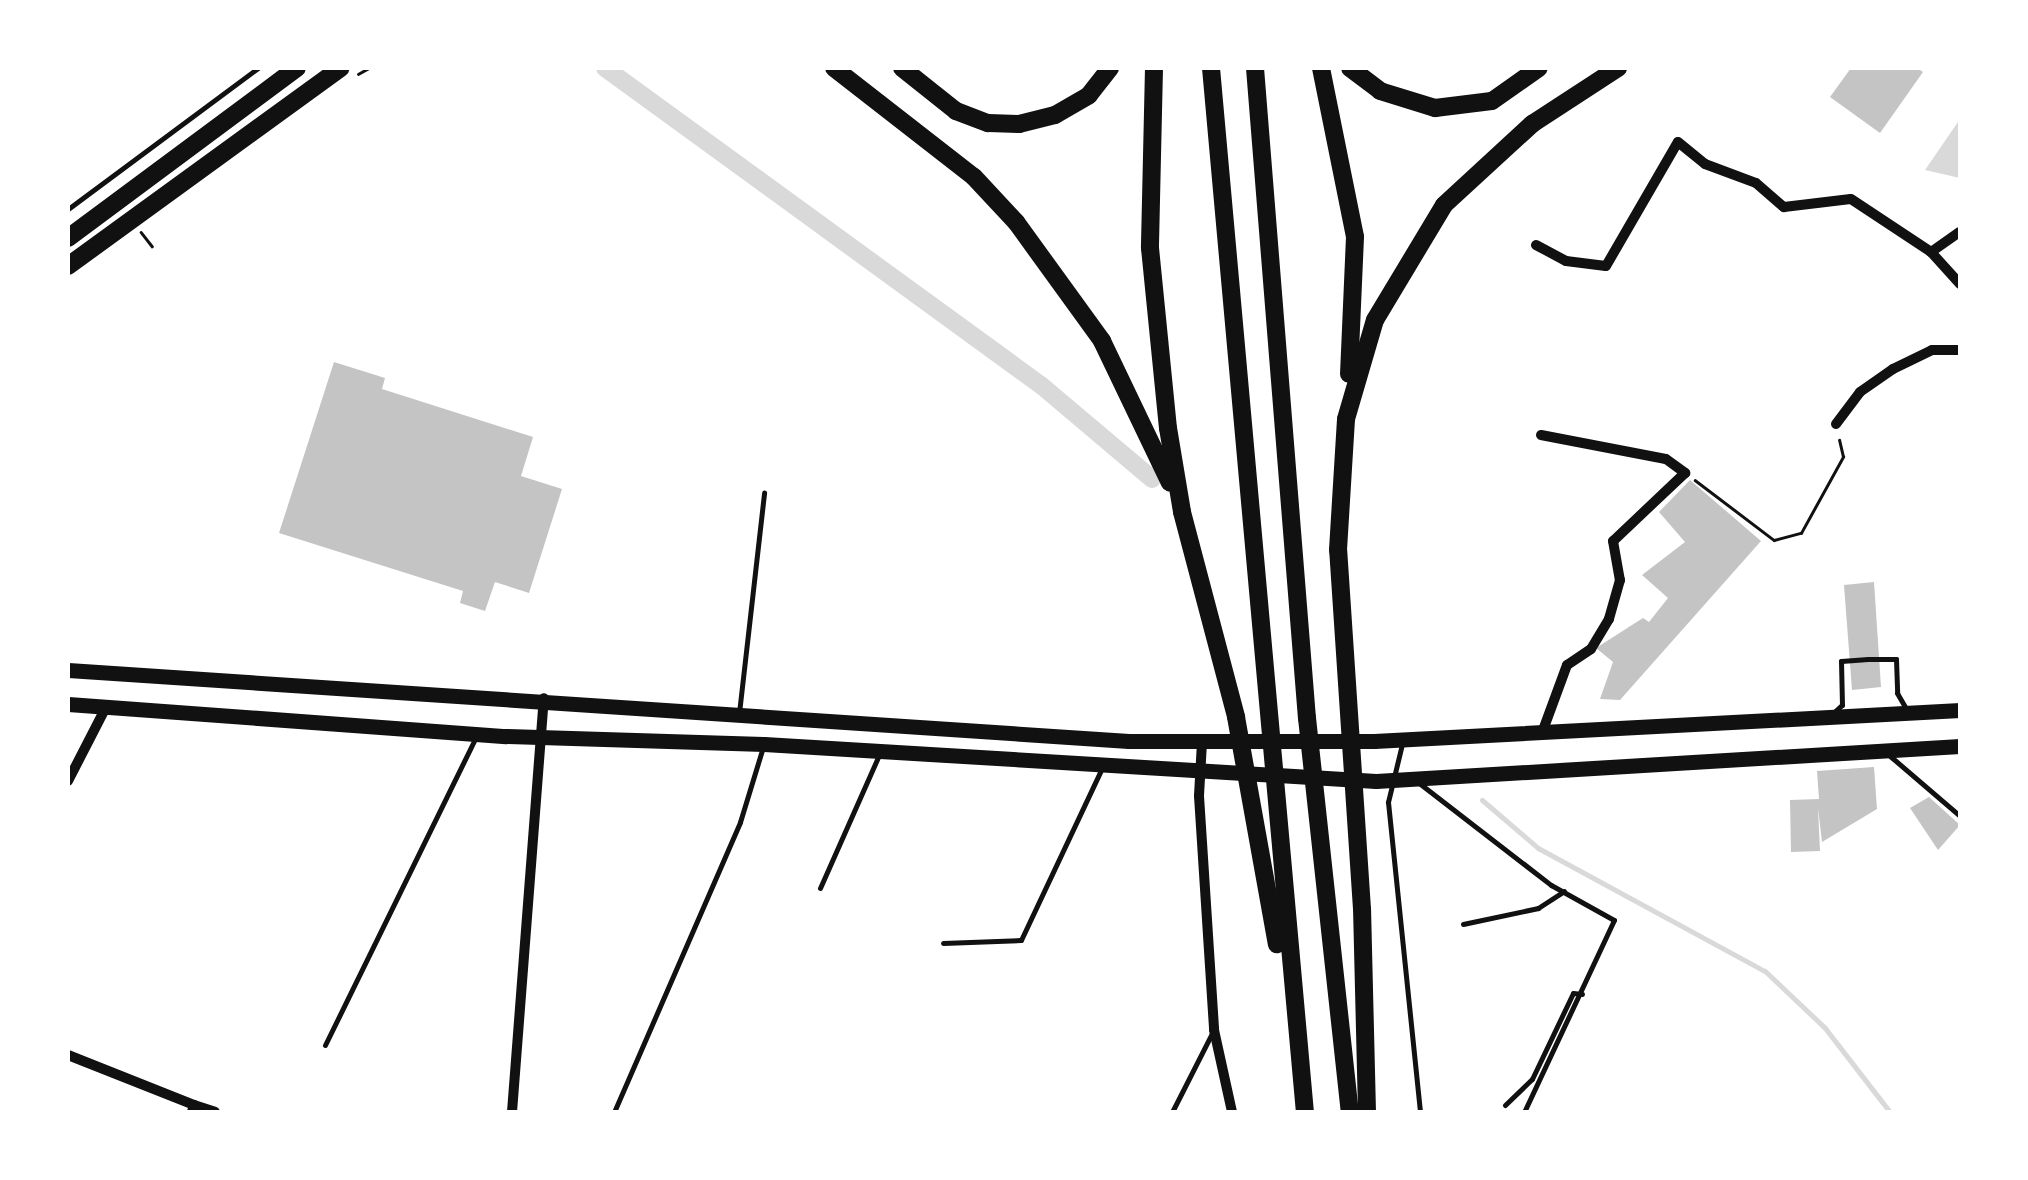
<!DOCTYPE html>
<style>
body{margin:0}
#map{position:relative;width:2028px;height:1180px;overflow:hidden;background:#fff;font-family:"Sofia Sans Condensed",sans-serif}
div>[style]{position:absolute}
.water>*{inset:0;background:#d9d9d9}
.stream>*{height:5px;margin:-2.5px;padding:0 2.5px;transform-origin:2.5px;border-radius:2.5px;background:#d9d9d9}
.canal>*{height:18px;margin:-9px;padding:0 9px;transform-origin:9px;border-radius:9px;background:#d9d9d9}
.building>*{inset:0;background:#c4c4c4}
.path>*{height:2.5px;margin:-1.25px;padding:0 1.25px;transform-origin:1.25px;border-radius:1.25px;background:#111}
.service>*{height:5px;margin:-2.5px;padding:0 2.5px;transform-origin:2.5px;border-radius:2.5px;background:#111}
.minor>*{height:10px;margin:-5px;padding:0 5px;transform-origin:5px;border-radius:5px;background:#111}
.primary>*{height:15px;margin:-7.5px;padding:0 7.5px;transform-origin:7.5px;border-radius:7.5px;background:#111}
.motorway>*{height:18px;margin:-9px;padding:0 9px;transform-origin:9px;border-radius:9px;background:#111}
span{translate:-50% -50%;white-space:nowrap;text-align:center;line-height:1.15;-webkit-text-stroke:10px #fff;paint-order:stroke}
.frame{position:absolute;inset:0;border:70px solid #fff;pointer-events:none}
</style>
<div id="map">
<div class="water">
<div style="clip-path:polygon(1960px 119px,1960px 178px,1925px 170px)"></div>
</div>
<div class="stream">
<div style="left:1482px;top:800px;width:74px;rotate:40.6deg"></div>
<div style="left:1538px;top:848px;width:258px;rotate:28.5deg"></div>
<div style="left:1765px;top:971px;width:83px;rotate:43.5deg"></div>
<div style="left:1825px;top:1028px;width:106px;rotate:52.3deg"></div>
</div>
<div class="canal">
<div style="left:605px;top:68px;width:540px;rotate:36.04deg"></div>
<div style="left:1042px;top:386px;width:144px;rotate:40.2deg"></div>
</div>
<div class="building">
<div style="clip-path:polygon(1851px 68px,1917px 68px,1923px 72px,1880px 133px,1830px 97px)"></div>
<div style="clip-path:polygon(334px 362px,385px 378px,382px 389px,533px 437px,521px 476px,562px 489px,529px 593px,495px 582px,485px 611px,460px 603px,463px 591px,279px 533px)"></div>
<div style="clip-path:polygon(1690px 480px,1761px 541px,1620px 700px,1600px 699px,1613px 662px,1596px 648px,1643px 618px,1649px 622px,1668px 598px,1642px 575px,1685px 542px,1659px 512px)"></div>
<div style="clip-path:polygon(1874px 582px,1881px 687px,1852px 690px,1844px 585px)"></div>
<div style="clip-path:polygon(1874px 767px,1877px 809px,1822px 842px,1818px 808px,1820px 851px,1791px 852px,1790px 800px,1819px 799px,1817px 771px)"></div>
<div style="clip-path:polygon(1929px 797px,1960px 825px,1938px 850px,1910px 808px)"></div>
</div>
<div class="path">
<div style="left:358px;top:74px;width:13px;rotate:-29deg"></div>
<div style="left:141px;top:232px;width:18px;rotate:52deg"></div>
<div style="left:1695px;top:480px;width:99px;rotate:37.2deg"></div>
<div style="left:1774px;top:540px;width:28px;rotate:-15deg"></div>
<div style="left:1801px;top:533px;width:87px;rotate:-61.1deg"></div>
<div style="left:1843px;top:457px;width:17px;rotate:-103deg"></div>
</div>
<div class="service">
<div style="left:68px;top:209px;width:237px;rotate:-36.6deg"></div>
<div style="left:739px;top:713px;width:222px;rotate:-83.5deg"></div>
<div style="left:1833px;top:713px;width:12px;rotate:-42deg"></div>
<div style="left:1842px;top:705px;width:44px;rotate:-91.3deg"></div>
<div style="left:1841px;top:661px;width:27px;rotate:-4deg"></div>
<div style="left:1868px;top:659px;width:28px"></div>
<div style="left:1896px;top:659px;width:34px;rotate:88deg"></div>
<div style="left:1897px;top:693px;width:20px;rotate:60deg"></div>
<div style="left:1402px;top:744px;width:60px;rotate:103.6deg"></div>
<div style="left:1388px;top:802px;width:312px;rotate:84.1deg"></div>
<div style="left:1890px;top:756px;width:92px;rotate:40.6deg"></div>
<div style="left:1419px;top:783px;width:167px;rotate:37.7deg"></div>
<div style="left:1551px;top:885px;width:72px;rotate:29.1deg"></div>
<div style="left:1614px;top:920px;width:212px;rotate:115.1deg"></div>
<div style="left:820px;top:888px;width:145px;rotate:-66.1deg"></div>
<div style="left:1463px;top:924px;width:77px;rotate:-12deg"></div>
<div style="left:1538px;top:908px;width:31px;rotate:-33deg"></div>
<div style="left:943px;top:943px;width:78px;rotate:-2.2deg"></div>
<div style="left:1021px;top:940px;width:190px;rotate:-64.8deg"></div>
<div style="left:325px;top:1045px;width:343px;rotate:-63.9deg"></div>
<div style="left:1505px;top:1105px;width:37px;rotate:-44deg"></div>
<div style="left:1532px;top:1079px;width:95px;rotate:-64.5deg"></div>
<div style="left:1573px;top:993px;width:9px;rotate:6deg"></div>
<div style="left:614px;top:1112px;width:316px;rotate:-66.5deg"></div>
<div style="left:740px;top:822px;width:78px;rotate:-73deg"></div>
<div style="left:1172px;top:1112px;width:89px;rotate:-63.1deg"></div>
</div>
<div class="minor">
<div style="left:1536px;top:245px;width:34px;rotate:28deg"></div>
<div style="left:1566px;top:261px;width:40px;rotate:7.1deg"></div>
<div style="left:1606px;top:266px;width:143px;rotate:-59.9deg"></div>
<div style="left:1678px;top:142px;width:35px;rotate:39deg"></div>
<div style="left:1705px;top:164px;width:54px;rotate:20.4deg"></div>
<div style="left:1756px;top:183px;width:37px;rotate:41deg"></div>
<div style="left:1784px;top:207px;width:67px;rotate:-6.8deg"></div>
<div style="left:1851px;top:199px;width:96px;rotate:33.5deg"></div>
<div style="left:1931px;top:252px;width:43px;rotate:47.8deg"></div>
<div style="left:1931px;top:252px;width:35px;rotate:-35deg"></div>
<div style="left:1836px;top:424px;width:40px;rotate:-53deg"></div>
<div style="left:1860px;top:392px;width:40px;rotate:-34.9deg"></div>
<div style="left:1893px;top:369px;width:43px;rotate:-26deg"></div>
<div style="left:1932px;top:350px;width:28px"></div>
<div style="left:1541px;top:435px;width:127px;rotate:10.9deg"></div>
<div style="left:1666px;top:459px;width:24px;rotate:36deg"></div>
<div style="left:1685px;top:473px;width:99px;rotate:136.6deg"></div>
<div style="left:1613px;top:541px;width:40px;rotate:80deg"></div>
<div style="left:1620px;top:580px;width:41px;rotate:105.8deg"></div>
<div style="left:1609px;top:619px;width:35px;rotate:121deg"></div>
<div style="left:1591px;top:649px;width:29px;rotate:146deg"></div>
<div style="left:1567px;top:665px;width:72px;rotate:110.2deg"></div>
<div style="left:1202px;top:742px;width:54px;rotate:93.2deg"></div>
<div style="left:1199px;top:796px;width:234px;rotate:86.3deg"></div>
<div style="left:1214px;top:1030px;width:84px;rotate:77.6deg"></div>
<div style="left:68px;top:781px;width:83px;rotate:-62.8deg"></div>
<div style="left:68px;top:1055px;width:136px;rotate:21.6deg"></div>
<div style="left:194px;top:1105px;width:7px;rotate:106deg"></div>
<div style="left:194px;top:1105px;width:22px;rotate:18deg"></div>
<div style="left:512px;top:1112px;width:415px;rotate:-85.6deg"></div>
</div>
<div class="primary">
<div style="left:68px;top:670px;width:1063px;rotate:3.83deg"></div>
<div style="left:1129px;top:741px;width:245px"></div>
<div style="left:1374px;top:741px;width:587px;rotate:-3.03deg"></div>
<div style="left:68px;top:704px;width:439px;rotate:4.2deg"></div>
<div style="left:506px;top:736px;width:258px;rotate:1.8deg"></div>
<div style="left:764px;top:744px;width:613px;rotate:3.46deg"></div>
<div style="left:1376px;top:781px;width:585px;rotate:-3.43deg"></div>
</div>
<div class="motorway">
<div style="left:834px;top:68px;width:177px;rotate:37.9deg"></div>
<div style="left:974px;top:177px;width:62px;rotate:47deg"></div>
<div style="left:1016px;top:222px;width:147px;rotate:54.1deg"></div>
<div style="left:1102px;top:341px;width:157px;rotate:64.4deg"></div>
<div style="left:902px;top:68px;width:69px;rotate:38.5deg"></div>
<div style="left:956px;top:111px;width:34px;rotate:21deg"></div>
<div style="left:988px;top:123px;width:31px;rotate:2deg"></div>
<div style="left:1019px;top:124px;width:37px;rotate:-14deg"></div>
<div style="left:1055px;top:115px;width:39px;rotate:-30deg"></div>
<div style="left:1089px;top:95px;width:34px;rotate:-52deg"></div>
<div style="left:1154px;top:68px;width:180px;rotate:91.3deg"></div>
<div style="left:1150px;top:248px;width:181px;rotate:84.3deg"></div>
<div style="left:1168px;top:428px;width:85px;rotate:80.5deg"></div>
<div style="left:1182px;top:512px;width:212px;rotate:75.2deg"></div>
<div style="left:1236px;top:717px;width:231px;rotate:79.8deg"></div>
<div style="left:1211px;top:68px;width:1048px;rotate:84.86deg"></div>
<div style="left:1255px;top:68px;width:652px;rotate:85.43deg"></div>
<div style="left:1307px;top:718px;width:396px;rotate:83.8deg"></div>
<div style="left:1321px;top:68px;width:172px;rotate:78.6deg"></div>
<div style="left:1355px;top:237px;width:137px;rotate:92.5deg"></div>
<div style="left:1350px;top:68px;width:38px;rotate:37deg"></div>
<div style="left:1380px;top:91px;width:58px;rotate:17.2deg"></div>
<div style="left:1435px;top:108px;width:57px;rotate:-7deg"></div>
<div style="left:1492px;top:101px;width:57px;rotate:-35.1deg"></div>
<div style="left:68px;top:238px;width:285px;rotate:-36.6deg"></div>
<div style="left:68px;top:266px;width:337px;rotate:-36deg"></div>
<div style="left:1367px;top:1112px;width:203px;rotate:-91.4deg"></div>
<div style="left:1362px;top:909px;width:360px;rotate:-93.8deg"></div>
<div style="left:1338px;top:550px;width:131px;rotate:-86.5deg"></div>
<div style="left:1346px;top:419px;width:103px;rotate:-73.7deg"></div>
<div style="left:1375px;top:320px;width:134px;rotate:-59deg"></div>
<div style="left:1444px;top:205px;width:120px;rotate:-42.6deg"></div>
<div style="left:1532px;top:124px;width:103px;rotate:-33.1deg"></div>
</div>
<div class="frame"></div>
</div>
